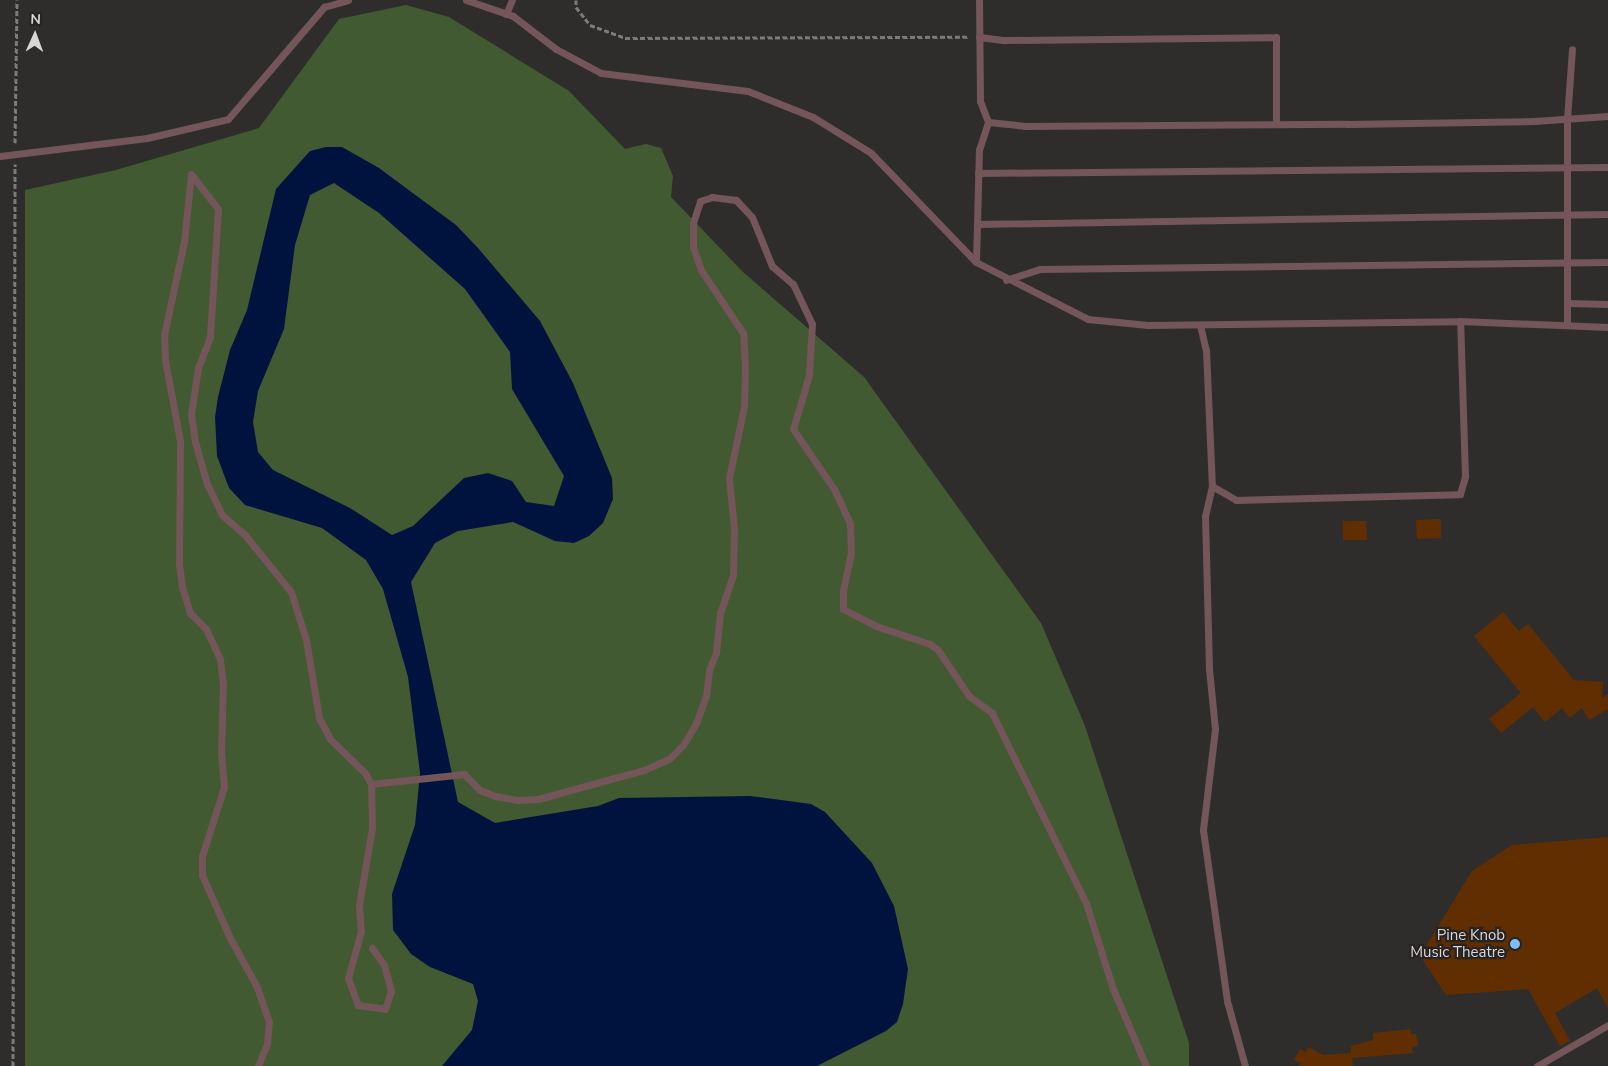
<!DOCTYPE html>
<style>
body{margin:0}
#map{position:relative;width:1608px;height:1066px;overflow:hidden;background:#2f2d2c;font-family:"Nunito Sans",sans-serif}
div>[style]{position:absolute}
.green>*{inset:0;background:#425a31}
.water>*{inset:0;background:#00133f}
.building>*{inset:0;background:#612e01}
.path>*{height:3px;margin-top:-1.5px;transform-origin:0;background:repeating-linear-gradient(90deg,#7c7a7a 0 5px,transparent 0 7.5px)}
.service>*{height:7px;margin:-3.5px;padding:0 3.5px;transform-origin:3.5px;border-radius:3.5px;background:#73555a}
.dots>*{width:14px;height:14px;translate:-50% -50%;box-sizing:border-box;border:2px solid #262322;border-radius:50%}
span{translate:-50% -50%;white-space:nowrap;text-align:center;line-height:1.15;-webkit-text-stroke:4.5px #262322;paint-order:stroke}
.poi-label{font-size:15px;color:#d8d6d6}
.right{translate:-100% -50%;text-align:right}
.north{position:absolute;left:10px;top:10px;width:50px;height:50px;-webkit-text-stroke:4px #262322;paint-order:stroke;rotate:2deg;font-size:14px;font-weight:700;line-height:20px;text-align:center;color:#d8d6d6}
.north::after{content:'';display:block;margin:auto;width:18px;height:22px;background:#d8d6d6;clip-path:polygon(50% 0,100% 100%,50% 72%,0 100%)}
</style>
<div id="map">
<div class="green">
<div style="clip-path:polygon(406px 5px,449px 17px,569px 91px,625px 149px,646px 144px,661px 148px,673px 176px,671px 197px,743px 272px,864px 377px,1041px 623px,1085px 726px,1189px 1043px,1189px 1066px,25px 1066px,25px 190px,116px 170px,259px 128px,339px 19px)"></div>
</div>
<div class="water">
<div style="clip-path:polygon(evenodd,326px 147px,342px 147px,379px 168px,456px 225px,478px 248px,540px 321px,573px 383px,612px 478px,613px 499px,603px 523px,589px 536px,574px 543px,555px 541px,513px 522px,458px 531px,435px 543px,411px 582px,458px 802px,495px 823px,598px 806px,619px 798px,750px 796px,811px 804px,825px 812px,872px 863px,894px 906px,908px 969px,903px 1004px,897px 1022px,886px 1031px,817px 1066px,442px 1066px,472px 1030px,478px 1001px,473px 984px,430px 967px,411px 954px,393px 930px,392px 894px,415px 825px,420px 773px,408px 677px,383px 589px,366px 560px,322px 528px,245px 505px,229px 488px,217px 456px,215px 417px,218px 397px,230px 350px,247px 310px,276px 189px,310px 151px,326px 147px,334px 183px,379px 213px,465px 289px,510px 352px,512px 389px,564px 476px,554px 506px,526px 502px,512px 481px,488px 473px,464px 478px,413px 526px,392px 535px,350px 508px,273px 470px,258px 452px,253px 422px,258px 391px,284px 329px,295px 245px,310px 195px,334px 183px)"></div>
</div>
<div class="building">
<div style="clip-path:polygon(1441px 519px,1441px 538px,1417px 539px,1416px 520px)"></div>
<div style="clip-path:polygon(1343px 521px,1366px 521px,1367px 540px,1343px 540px)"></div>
<div style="clip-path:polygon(1503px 612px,1519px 631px,1528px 624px,1574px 680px,1603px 682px,1602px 698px,1608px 694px,1608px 709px,1589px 720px,1582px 708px,1570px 718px,1562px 708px,1545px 722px,1533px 707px,1501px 733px,1489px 719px,1521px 693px,1474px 636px)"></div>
<div style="clip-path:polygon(1608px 837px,1608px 1008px,1597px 988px,1555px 1013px,1570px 1041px,1560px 1046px,1528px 989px,1446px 995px,1420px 956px,1472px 871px,1512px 845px)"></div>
<div style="clip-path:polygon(1411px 1029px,1411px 1034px,1416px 1034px,1418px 1046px,1412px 1047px,1413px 1053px,1352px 1058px,1353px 1066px,1299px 1066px,1301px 1063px,1294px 1060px,1300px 1049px,1306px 1052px,1308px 1047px,1324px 1055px,1351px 1053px,1351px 1046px,1373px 1040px,1373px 1033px)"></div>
</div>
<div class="path">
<div style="left:576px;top:0;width:7px;rotate:90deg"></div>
<div style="left:576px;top:7px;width:23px;rotate:52deg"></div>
<div style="left:590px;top:25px;width:37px;rotate:20deg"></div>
<div style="left:625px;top:38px;width:344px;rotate:-0.2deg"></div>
<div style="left:15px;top:143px;width:143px;rotate:-89.2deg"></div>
<div style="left:13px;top:1066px;width:902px;rotate:-89.87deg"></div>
</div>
<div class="service">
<div style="left:466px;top:0;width:50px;rotate:18.8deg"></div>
<div style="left:513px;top:16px;width:54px;rotate:37.5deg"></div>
<div style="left:556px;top:49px;width:51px;rotate:28.1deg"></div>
<div style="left:601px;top:73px;width:148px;rotate:7deg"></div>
<div style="left:748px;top:91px;width:70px;rotate:21.8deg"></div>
<div style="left:813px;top:117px;width:68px;rotate:31.8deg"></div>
<div style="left:871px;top:153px;width:151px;rotate:46.1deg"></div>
<div style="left:976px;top:262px;width:126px;rotate:27deg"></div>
<div style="left:1088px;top:319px;width:60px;rotate:5.7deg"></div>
<div style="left:1148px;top:325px;width:312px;rotate:-0.7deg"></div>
<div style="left:1460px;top:321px;width:148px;rotate:2.3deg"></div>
<div style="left:979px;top:0;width:101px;rotate:89.4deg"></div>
<div style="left:980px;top:101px;width:22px;rotate:69deg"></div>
<div style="left:988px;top:122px;width:37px;rotate:6deg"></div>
<div style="left:1025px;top:126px;width:322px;rotate:-0.4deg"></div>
<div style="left:1347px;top:124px;width:187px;rotate:-0.9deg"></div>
<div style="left:1534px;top:121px;width:74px;rotate:-3.9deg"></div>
<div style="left:506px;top:14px;width:15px;rotate:-67deg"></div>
<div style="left:979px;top:37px;width:26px;rotate:7deg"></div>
<div style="left:1005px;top:40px;width:271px;rotate:-0.6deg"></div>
<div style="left:1276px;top:37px;width:87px;rotate:90deg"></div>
<div style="left:0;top:156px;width:148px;rotate:-7deg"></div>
<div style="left:147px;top:138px;width:83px;rotate:-13.2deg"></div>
<div style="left:228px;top:119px;width:148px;rotate:-49.4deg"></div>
<div style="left:324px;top:7px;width:25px;rotate:-16deg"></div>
<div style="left:978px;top:173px;width:630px;rotate:-0.55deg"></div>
<div style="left:977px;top:224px;width:631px;rotate:-0.91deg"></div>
<div style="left:976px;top:262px;width:112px;rotate:-88.5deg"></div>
<div style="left:979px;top:150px;width:29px;rotate:-72deg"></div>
<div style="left:1006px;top:280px;width:36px;rotate:-18deg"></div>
<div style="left:1040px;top:269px;width:568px;rotate:-0.71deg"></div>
<div style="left:1568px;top:303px;width:40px;rotate:1.4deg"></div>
<div style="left:1567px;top:323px;width:204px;rotate:-90deg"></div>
<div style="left:1567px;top:119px;width:70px;rotate:-85.9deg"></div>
<div style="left:1200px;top:325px;width:26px;rotate:77deg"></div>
<div style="left:1206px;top:350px;width:136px;rotate:87.5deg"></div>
<div style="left:1212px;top:486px;width:28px;rotate:30deg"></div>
<div style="left:1236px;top:500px;width:224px;rotate:-1.5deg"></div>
<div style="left:1460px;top:494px;width:19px;rotate:-74deg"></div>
<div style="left:1465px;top:476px;width:155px;rotate:-91.8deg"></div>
<div style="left:1212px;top:486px;width:31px;rotate:103deg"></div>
<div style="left:1205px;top:516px;width:153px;rotate:88.5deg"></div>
<div style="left:1209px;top:669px;width:60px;rotate:84.3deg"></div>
<div style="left:1215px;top:729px;width:102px;rotate:96.8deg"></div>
<div style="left:1203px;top:830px;width:173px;rotate:82deg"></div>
<div style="left:1227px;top:1001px;width:67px;rotate:74.5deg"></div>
<div style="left:371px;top:784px;width:94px;rotate:-6.1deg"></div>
<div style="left:464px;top:774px;width:23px;rotate:45deg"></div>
<div style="left:480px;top:790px;width:16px;rotate:22deg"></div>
<div style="left:495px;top:796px;width:23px;rotate:10deg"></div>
<div style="left:518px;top:800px;width:20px;rotate:-3deg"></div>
<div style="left:538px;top:799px;width:110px;rotate:-15.3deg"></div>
<div style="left:644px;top:770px;width:27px;rotate:-24deg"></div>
<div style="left:669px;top:759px;width:20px;rotate:-45deg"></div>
<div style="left:683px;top:745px;width:26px;rotate:-59deg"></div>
<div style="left:696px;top:723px;width:29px;rotate:-70deg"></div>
<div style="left:706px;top:696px;width:26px;rotate:-83deg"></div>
<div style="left:709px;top:670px;width:18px;rotate:-68deg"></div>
<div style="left:716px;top:653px;width:40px;rotate:-84.3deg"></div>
<div style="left:720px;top:613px;width:40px;rotate:-71.1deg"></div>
<div style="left:733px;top:575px;width:46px;rotate:-88.8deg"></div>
<div style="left:734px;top:529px;width:51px;rotate:-95.6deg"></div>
<div style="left:729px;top:478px;width:73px;rotate:-78.1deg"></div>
<div style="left:744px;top:407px;width:40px;rotate:-88.6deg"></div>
<div style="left:745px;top:367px;width:34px;rotate:-93deg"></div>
<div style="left:743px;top:333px;width:76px;rotate:-123.7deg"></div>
<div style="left:701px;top:270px;width:24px;rotate:-109deg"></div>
<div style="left:693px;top:247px;width:24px;rotate:-90deg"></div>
<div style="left:693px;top:223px;width:23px;rotate:-72deg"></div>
<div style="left:700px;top:201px;width:13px;rotate:-18deg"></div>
<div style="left:712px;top:197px;width:24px;rotate:7deg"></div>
<div style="left:736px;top:200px;width:23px;rotate:47deg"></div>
<div style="left:752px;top:217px;width:53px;rotate:67.8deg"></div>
<div style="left:772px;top:266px;width:28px;rotate:41deg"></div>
<div style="left:793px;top:284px;width:44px;rotate:64.6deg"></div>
<div style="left:812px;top:324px;width:51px;rotate:93.4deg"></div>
<div style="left:809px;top:375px;width:56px;rotate:106.5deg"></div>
<div style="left:793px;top:429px;width:73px;rotate:55.7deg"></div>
<div style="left:834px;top:489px;width:38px;rotate:65deg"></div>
<div style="left:850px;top:524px;width:29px;rotate:88deg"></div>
<div style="left:851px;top:553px;width:39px;rotate:102deg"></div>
<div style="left:843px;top:591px;width:18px;rotate:90deg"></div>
<div style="left:843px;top:609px;width:37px;rotate:27deg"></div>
<div style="left:876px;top:626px;width:57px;rotate:18.4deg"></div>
<div style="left:930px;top:644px;width:10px;rotate:37deg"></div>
<div style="left:938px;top:650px;width:55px;rotate:56deg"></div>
<div style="left:969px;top:696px;width:29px;rotate:36deg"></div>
<div style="left:992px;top:713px;width:212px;rotate:63.7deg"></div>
<div style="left:1086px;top:903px;width:90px;rotate:72.6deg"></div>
<div style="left:1113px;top:989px;width:84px;rotate:66.8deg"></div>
<div style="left:258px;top:1066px;width:24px;rotate:-68deg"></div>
<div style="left:267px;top:1044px;width:22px;rotate:-85deg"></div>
<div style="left:269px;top:1022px;width:37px;rotate:-109deg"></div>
<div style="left:257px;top:987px;width:56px;rotate:-118.9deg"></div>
<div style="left:230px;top:938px;width:69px;rotate:-114deg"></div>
<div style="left:202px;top:875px;width:19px;rotate:-90deg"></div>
<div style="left:202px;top:856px;width:72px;rotate:-72.3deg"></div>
<div style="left:224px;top:787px;width:33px;rotate:-95deg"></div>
<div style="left:221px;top:754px;width:70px;rotate:-88.4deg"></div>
<div style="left:223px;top:684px;width:25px;rotate:-97deg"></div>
<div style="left:220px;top:659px;width:33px;rotate:-115deg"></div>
<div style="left:206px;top:629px;width:23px;rotate:-135deg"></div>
<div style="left:190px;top:613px;width:28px;rotate:-107deg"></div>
<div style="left:182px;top:586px;width:22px;rotate:-98deg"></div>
<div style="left:179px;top:564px;width:123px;rotate:-89.5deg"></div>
<div style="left:180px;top:441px;width:82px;rotate:-100.5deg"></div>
<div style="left:165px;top:360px;width:25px;rotate:-92deg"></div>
<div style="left:164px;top:335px;width:95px;rotate:-77.9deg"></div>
<div style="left:184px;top:242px;width:68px;rotate:-84.1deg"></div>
<div style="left:191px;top:174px;width:44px;rotate:52.4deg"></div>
<div style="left:218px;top:209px;width:128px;rotate:93.6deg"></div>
<div style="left:210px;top:337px;width:33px;rotate:111deg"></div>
<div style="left:198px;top:368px;width:47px;rotate:98.7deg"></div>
<div style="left:191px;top:414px;width:28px;rotate:82deg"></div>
<div style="left:195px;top:442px;width:44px;rotate:74.1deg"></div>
<div style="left:207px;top:484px;width:34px;rotate:64deg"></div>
<div style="left:222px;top:515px;width:30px;rotate:41deg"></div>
<div style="left:245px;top:535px;width:73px;rotate:51.1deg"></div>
<div style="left:291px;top:592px;width:50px;rotate:72.6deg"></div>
<div style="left:306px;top:640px;width:79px;rotate:80.5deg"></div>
<div style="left:319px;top:718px;width:24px;rotate:62deg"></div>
<div style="left:330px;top:739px;width:49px;rotate:44.2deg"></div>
<div style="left:365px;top:773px;width:13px;rotate:61deg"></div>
<div style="left:371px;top:784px;width:44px;rotate:88.7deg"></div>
<div style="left:372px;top:828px;width:78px;rotate:99.6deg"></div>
<div style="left:359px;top:905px;width:26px;rotate:86deg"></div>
<div style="left:361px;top:931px;width:49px;rotate:105.5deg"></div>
<div style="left:348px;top:978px;width:29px;rotate:70deg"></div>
<div style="left:358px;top:1005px;width:27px;rotate:8deg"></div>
<div style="left:385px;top:1009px;width:19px;rotate:-72deg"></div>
<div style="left:391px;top:991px;width:27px;rotate:-105deg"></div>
<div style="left:384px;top:965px;width:21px;rotate:-125deg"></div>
<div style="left:1537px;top:1066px;width:82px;rotate:-30deg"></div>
</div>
<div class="dots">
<div style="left:1515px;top:944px;background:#7cbef9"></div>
</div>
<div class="poi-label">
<span class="right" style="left:1505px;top:944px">Pine Knob<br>Music Theatre</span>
</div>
<div class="north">N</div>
</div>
